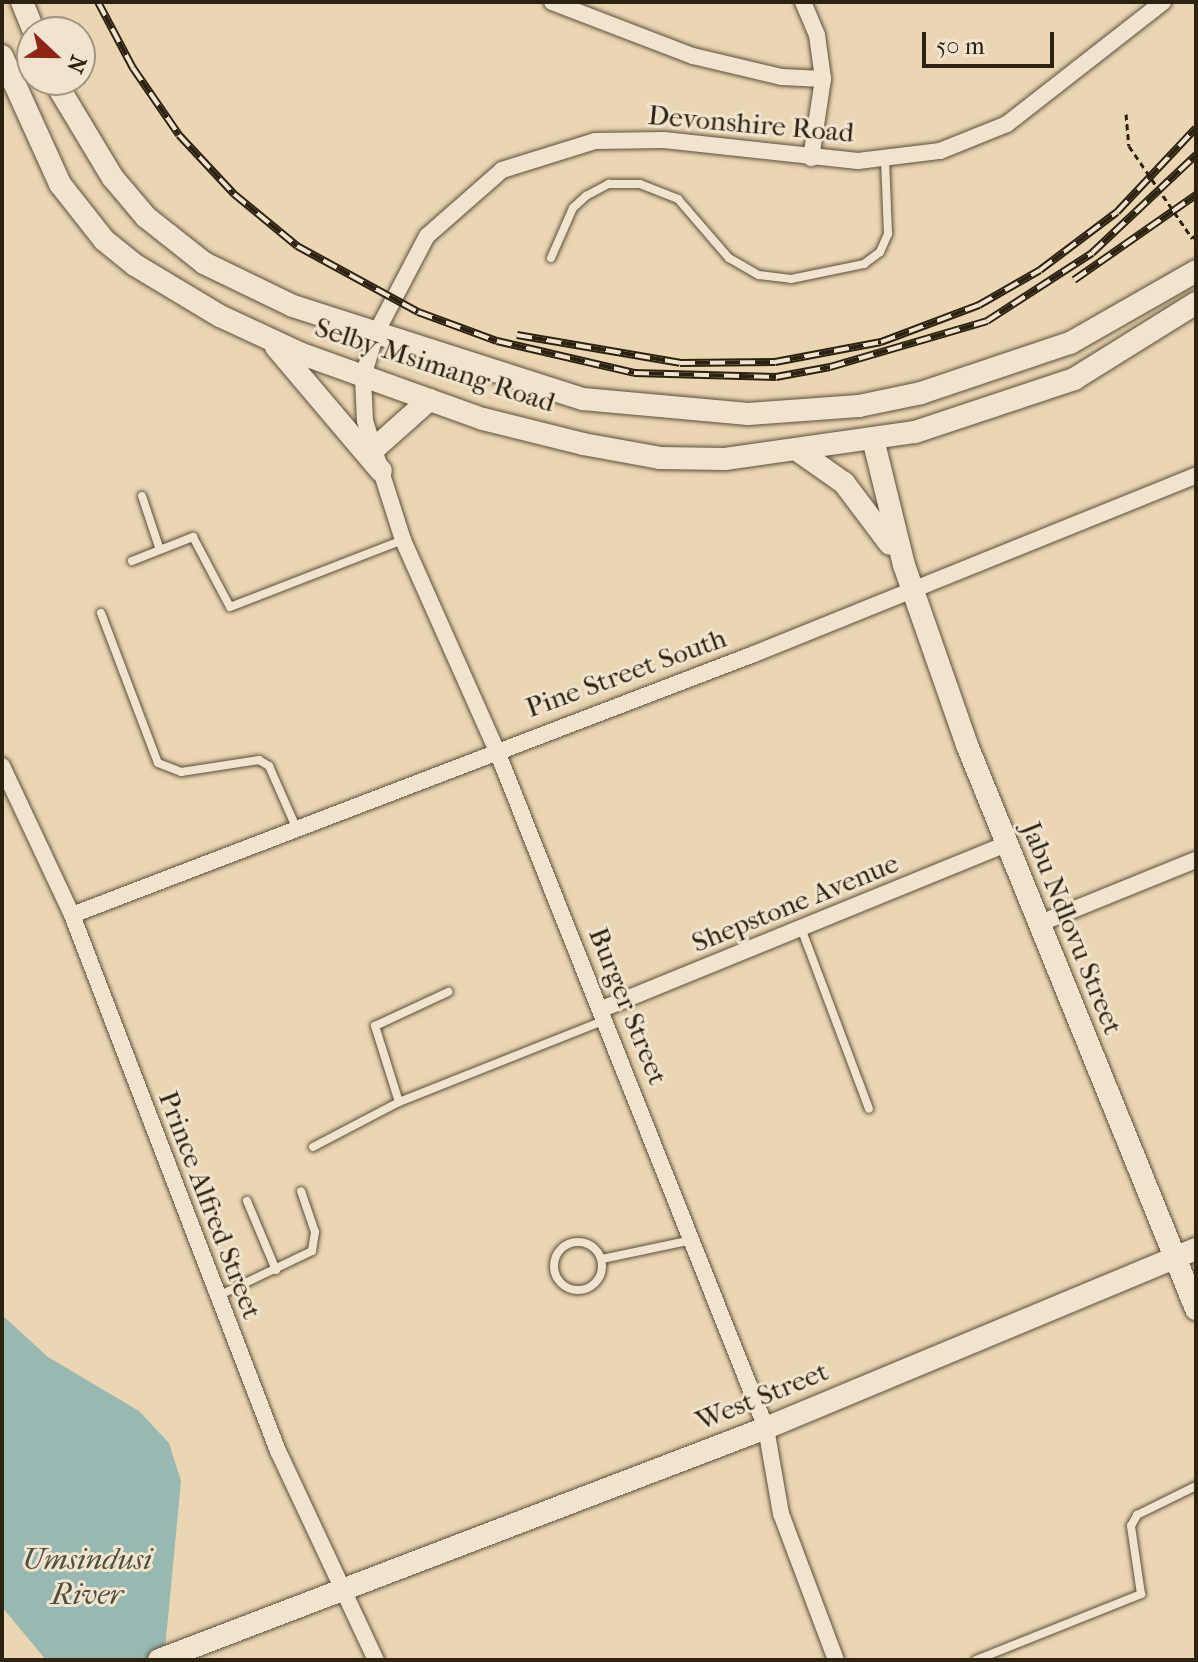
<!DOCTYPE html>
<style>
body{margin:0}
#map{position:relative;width:1198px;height:1662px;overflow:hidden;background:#ead6b3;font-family:"IM FELL French Canon",serif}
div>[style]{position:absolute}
.water>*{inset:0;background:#98b9b1}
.path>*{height:3px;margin-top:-1.5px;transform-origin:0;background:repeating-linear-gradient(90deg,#2d2110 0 6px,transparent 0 10px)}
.roads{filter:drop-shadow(0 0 2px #5c4e39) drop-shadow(0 0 2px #5c4e39)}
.lane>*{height:8px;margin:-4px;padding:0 4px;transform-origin:4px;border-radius:4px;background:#f1e4ce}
.lane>.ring{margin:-4px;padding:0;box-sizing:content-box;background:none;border:8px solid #f1e4ce;border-radius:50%}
.street>*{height:16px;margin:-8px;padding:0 8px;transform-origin:8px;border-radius:8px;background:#f1e4ce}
.secondary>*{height:22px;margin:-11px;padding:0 11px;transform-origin:11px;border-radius:11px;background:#f1e4ce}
.rail>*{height:8px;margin-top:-4px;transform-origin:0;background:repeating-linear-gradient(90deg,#f1e4ce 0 15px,#2d2110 0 30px);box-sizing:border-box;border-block:2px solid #2d2110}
.path-bridge>*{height:3px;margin-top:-1.5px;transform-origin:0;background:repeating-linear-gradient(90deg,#2d2110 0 6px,transparent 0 10px)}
span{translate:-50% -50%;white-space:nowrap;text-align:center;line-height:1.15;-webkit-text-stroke:6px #f1e4ce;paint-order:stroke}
.street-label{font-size:28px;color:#2d2110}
.water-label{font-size:30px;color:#4d4f40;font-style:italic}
.frame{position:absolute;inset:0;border:4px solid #2d2110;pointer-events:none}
.north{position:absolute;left:16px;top:16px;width:80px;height:80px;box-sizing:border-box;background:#f1e4ce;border:2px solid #a39682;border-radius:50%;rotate:112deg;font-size:22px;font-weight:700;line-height:32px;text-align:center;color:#2d2110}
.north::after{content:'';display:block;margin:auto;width:28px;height:36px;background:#8f2418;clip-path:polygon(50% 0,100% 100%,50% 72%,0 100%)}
.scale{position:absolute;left:922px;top:32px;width:132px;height:36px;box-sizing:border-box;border:4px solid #2d2110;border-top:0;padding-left:10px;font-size:24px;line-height:28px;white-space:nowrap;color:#2d2110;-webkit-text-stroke:6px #f1e4ce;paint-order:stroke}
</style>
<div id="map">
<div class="water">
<div style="clip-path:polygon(2px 1315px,48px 1357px,139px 1411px,169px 1443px,181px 1481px,164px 1660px,46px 1660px,2px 1607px)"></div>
</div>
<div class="path">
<div style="left:1126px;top:114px;width:32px;rotate:85deg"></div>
<div style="left:1192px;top:238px;width:5px;rotate:-37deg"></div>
</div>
<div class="roads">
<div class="lane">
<div style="left:551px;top:258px;width:55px;rotate:-66.3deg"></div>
<div style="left:573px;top:208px;width:18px;rotate:-43deg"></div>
<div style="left:586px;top:196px;width:26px;rotate:-28deg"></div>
<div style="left:609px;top:184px;width:31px"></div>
<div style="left:640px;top:184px;width:41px;rotate:21.5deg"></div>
<div style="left:678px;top:199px;width:78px;rotate:49.2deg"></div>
<div style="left:729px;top:258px;width:34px;rotate:30deg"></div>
<div style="left:759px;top:275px;width:32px;rotate:7deg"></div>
<div style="left:791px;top:279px;width:75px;rotate:-11.6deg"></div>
<div style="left:864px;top:264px;width:20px;rotate:-37deg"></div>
<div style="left:880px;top:252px;width:20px;rotate:-66deg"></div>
<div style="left:888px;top:234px;width:74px;rotate:-92.3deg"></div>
<div style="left:142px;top:496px;width:54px;rotate:71.6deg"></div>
<div style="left:132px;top:561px;width:66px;rotate:-21.5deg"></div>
<div style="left:193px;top:537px;width:79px;rotate:62.1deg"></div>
<div style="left:230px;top:607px;width:186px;rotate:-21.2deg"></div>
<div style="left:101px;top:613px;width:160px;rotate:69.2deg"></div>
<div style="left:158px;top:763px;width:25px;rotate:21deg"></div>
<div style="left:181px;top:772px;width:79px;rotate:-8.7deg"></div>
<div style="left:259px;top:760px;width:12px;rotate:31deg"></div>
<div style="left:269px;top:766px;width:67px;rotate:66.1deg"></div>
<div style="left:801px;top:928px;width:193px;rotate:69.4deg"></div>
<div style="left:399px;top:1102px;width:80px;rotate:-107.5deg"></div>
<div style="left:375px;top:1026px;width:81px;rotate:-25deg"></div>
<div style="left:313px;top:1147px;width:97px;rotate:-27.6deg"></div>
<div style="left:399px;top:1102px;width:222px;rotate:-21.7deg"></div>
<div style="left:247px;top:1201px;width:75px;rotate:67.2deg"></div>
<div class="ring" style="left:554px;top:1242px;width:40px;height:40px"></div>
<div style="left:602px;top:1259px;width:92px;rotate:-11.9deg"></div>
<div style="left:218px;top:1296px;width:104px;rotate:-25.6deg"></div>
<div style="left:312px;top:1251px;width:19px;rotate:-81deg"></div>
<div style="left:315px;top:1232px;width:43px;rotate:-108.9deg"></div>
<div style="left:976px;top:1660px;width:178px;rotate:-21.8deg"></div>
<div style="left:1141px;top:1594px;width:69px;rotate:-98.4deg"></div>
<div style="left:1131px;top:1526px;width:13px;rotate:-61deg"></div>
<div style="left:1137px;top:1515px;width:66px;rotate:-26.2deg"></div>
</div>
<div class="street">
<div style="left:552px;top:2px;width:151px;rotate:21deg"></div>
<div style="left:693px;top:56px;width:91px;rotate:13.3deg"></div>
<div style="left:782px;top:77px;width:41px;rotate:2.8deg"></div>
<div style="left:803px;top:2px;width:36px;rotate:67deg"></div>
<div style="left:817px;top:35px;width:44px;rotate:82.2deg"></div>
<div style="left:823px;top:79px;width:80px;rotate:98.6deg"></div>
<div style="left:2px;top:766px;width:165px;rotate:64.8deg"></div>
<div style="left:72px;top:915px;width:574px;rotate:68.98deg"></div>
<div style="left:278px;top:1451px;width:231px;rotate:64.9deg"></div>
<div style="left:72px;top:915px;width:730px;rotate:-20.94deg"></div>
<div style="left:754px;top:654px;width:477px;rotate:-22deg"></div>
<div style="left:1038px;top:924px;width:170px;rotate:-22.1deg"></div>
<div style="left:602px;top:1009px;width:437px;rotate:-22.2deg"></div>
<div style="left:836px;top:1660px;width:156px;rotate:-110.6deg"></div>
<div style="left:781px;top:1514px;width:87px;rotate:-99.9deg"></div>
<div style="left:766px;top:1428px;width:731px;rotate:-111.68deg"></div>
<div style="left:496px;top:749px;width:229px;rotate:-114deg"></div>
<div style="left:403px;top:540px;width:125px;rotate:-107.7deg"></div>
<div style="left:365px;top:421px;width:44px;rotate:-92.6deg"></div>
<div style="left:363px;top:377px;width:46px;rotate:-73.5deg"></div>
<div style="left:376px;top:333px;width:110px;rotate:-62.3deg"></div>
<div style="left:427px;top:236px;width:100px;rotate:-41.3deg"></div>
<div style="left:502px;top:170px;width:97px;rotate:-17.3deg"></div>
<div style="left:595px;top:141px;width:69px;rotate:-0.8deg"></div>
<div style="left:664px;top:140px;width:195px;rotate:6.2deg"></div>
<div style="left:858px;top:161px;width:83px;rotate:-7deg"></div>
<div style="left:940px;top:151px;width:72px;rotate:-21.9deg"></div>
<div style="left:1007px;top:124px;width:198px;rotate:-38deg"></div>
</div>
<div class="secondary">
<div style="left:22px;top:2px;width:32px;rotate:68deg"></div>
<div style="left:2px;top:56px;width:141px;rotate:65.6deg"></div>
<div style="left:60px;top:184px;width:71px;rotate:51.8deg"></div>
<div style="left:104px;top:240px;width:40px;rotate:39deg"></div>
<div style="left:135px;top:265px;width:99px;rotate:31deg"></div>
<div style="left:220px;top:316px;width:90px;rotate:24.9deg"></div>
<div style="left:302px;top:354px;width:192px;rotate:19.8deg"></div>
<div style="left:483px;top:419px;width:103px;rotate:14deg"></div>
<div style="left:583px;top:444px;width:78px;rotate:10.3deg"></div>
<div style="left:660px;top:458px;width:65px;rotate:0.9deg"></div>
<div style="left:725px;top:459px;width:192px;rotate:-8.1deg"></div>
<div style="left:915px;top:432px;width:168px;rotate:-18.4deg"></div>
<div style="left:1074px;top:379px;width:144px;rotate:-31.9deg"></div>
<div style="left:54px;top:80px;width:114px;rotate:59deg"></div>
<div style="left:113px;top:178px;width:51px;rotate:49.8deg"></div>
<div style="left:146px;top:217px;width:74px;rotate:38.4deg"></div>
<div style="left:204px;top:263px;width:99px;rotate:25.8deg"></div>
<div style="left:293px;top:306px;width:305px;rotate:17.8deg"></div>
<div style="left:583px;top:399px;width:166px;rotate:5.2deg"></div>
<div style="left:748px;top:414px;width:111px;rotate:-4.1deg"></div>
<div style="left:859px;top:406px;width:63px;rotate:-11.8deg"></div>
<div style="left:921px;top:393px;width:157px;rotate:-18.6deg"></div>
<div style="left:1070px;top:343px;width:145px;rotate:-29.7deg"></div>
<div style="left:276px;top:347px;width:162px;rotate:49.7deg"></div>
<div style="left:873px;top:439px;width:130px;rotate:76.2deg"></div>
<div style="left:904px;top:565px;width:191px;rotate:70.7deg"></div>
<div style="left:967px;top:745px;width:609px;rotate:67.9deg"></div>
<div style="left:374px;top:449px;width:74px;rotate:-41.7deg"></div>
<div style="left:800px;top:452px;width:54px;rotate:35.2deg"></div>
<div style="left:844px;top:483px;width:76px;rotate:53deg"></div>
<div style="left:159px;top:1660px;width:650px;rotate:-20.92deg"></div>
<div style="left:766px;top:1428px;width:466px;rotate:-22.6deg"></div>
</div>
</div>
<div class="rail">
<div style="left:98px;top:2px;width:75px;rotate:62.1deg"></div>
<div style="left:133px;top:68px;width:81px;rotate:55.5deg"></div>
<div style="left:179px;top:135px;width:81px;rotate:47deg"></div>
<div style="left:234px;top:194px;width:82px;rotate:39.5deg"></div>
<div style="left:297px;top:246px;width:138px;rotate:28.6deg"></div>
<div style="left:418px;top:312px;width:84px;rotate:20.2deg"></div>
<div style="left:497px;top:341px;width:141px;rotate:13.1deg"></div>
<div style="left:634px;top:373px;width:142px;rotate:1.6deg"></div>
<div style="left:776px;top:377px;width:55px;rotate:-10.5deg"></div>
<div style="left:830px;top:367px;width:164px;rotate:-16.3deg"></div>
<div style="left:987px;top:321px;width:125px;rotate:-32.9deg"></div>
<div style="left:1092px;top:253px;width:143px;rotate:-43.3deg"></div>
<div style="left:1074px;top:280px;width:149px;rotate:-34.9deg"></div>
<div style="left:517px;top:335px;width:165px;rotate:9.7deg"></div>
<div style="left:680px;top:363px;width:95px;rotate:-0.6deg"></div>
<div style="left:775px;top:362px;width:108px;rotate:-10.7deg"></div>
<div style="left:881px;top:342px;width:105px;rotate:-20.7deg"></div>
<div style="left:979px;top:305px;width:70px;rotate:-29.8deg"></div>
<div style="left:1040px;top:270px;width:96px;rotate:-37deg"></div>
<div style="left:1117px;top:212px;width:115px;rotate:-46.8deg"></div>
</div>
<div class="path-bridge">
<div style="left:1129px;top:146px;width:112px;rotate:55.6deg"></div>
</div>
<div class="street-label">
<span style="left:751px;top:124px;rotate:5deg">Devonshire Road</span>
<span style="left:435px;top:365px;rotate:18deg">Selby Msimang Road</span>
<span style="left:626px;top:673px;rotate:-20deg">Pine Street South</span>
<span style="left:795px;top:903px;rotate:-22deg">Shepstone Avenue</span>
<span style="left:1072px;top:928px;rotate:68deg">Jabu Ndlovu Street</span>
<span style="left:628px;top:1006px;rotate:68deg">Burger Street</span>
<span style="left:210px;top:1205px;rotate:69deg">Prince Alfred Street</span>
<span style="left:762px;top:1396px;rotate:-22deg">West Street</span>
</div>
<div class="water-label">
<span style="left:87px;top:1577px">Umsindusi<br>River</span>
</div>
<div class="frame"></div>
<div class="north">N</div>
<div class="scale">50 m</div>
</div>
